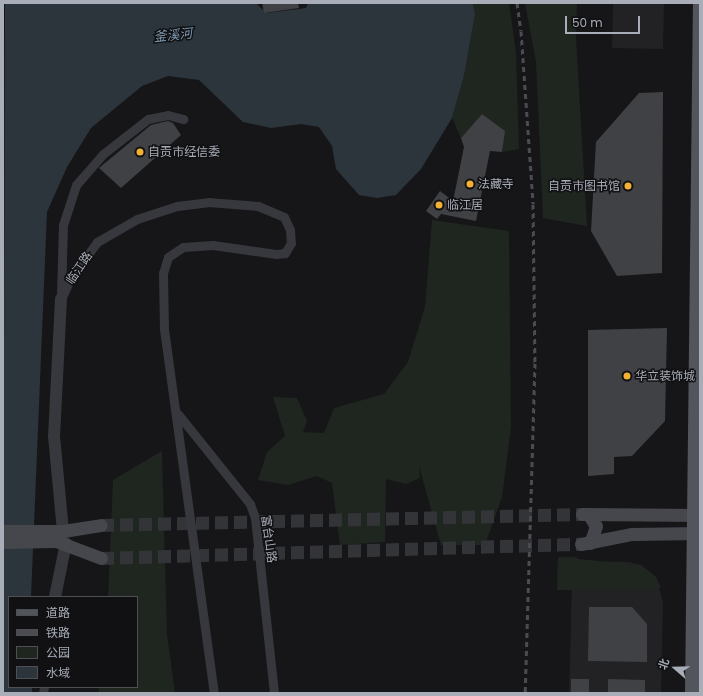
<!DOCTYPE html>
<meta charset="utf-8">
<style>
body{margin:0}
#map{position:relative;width:703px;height:696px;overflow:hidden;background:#161618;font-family:Poppins,"Noto Sans SC",sans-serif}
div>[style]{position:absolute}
.built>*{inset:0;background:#222225}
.green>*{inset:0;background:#1e261f}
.water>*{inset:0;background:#2c353c}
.building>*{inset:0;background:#404145}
.secondary-tunnel>*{height:13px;margin-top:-6.5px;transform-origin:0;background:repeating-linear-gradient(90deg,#333438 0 13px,transparent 0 19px)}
.minor>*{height:9px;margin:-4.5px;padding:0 4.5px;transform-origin:4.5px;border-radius:4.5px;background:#37383d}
.tertiary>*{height:12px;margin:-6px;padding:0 6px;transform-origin:6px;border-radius:6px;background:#37383d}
.secondary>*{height:13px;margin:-6.5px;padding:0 6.5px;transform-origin:6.5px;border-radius:6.5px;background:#45474d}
.primary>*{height:15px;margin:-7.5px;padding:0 7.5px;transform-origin:7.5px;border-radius:7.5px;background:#53555c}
.rail>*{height:3px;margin-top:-1.5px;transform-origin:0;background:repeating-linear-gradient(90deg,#4a4c52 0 5px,transparent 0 9px)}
.dots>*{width:11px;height:11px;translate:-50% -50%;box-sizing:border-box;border:2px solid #111113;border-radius:50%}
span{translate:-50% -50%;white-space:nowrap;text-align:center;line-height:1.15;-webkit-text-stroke:3px #111113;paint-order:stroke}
.poi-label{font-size:12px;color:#a8adb8}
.left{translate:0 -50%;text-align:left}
.right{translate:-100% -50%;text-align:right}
.street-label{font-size:12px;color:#a8adb8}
.water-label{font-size:13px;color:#7f9bb3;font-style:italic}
.frame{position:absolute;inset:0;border:4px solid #a8adb8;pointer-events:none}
.legend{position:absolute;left:8px;top:596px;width:130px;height:92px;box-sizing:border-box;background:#111113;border:1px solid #4d4f55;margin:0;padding:5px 7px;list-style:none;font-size:12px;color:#a8adb8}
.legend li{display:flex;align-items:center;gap:8px;height:20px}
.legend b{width:20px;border:1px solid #4d4f55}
.north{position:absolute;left:655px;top:648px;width:40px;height:40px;-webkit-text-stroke:3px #111113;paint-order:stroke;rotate:290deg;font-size:11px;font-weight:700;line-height:16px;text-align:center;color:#a8adb8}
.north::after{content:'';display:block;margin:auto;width:14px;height:18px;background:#a8adb8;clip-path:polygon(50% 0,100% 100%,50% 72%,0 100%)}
.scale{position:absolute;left:565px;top:16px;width:75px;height:18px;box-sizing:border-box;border:2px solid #a8adb8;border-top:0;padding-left:5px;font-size:12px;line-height:14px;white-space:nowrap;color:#a8adb8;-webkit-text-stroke:3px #111113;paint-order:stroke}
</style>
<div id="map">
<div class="built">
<div style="clip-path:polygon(613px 3px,664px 3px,663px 49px,612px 48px)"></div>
<div style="clip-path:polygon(558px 557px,577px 557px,578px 561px,629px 562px,641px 565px,656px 577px,663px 603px,661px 693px,569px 693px,572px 590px,557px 590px)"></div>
</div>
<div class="green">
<div style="clip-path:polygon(473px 3px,509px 3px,516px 52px,519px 149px,502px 152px,504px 131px,482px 114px,461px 138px,452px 118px,464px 76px,475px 14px)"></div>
<div style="clip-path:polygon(525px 3px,577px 3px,576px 38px,587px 226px,543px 218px,536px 62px)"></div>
<div style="clip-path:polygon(432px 220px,509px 231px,511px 427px,502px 497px,485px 545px,441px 545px,419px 466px,420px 478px,406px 484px,386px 479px,385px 542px,340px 545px,332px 483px,317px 476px,288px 485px,258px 480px,267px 452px,285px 436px,273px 397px,297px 398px,307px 421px,303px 432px,324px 433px,334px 408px,384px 394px,408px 362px,425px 307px)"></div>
<div style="clip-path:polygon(162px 451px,167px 634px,175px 693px,99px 693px,99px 687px,137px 687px,137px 597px,108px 597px,113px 480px)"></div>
<div style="clip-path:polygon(558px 557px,641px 565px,656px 577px,661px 588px,574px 588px,570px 693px,572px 590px,557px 590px)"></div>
</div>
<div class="water">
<div style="clip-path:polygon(5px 3px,256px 3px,266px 13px,306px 8px,308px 3px,473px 3px,475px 14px,464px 76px,452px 118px,421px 169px,396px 195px,377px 198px,359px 195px,336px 169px,332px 146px,319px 127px,301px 124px,271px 128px,243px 122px,199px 80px,168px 76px,142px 86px,91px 128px,67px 167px,47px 212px,31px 597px,9px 597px,9px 687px,32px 687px,32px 693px,3px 693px)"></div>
</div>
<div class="building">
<div style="clip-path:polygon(262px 3px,298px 3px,299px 8px,264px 13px)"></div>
<div style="clip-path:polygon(663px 92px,662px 273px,617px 276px,591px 231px,596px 142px,639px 93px)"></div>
<div style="clip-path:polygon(482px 114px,505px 131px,502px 152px,490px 151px,476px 221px,441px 214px,437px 219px,426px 211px,440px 191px,453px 201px,464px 147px,461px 138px)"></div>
<div style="clip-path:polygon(168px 121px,173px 123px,181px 135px,121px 188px,99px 168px,151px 125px)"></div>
<div style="clip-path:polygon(667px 328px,665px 421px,632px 456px,614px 457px,614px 474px,588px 476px,588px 330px)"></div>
<div style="clip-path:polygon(589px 607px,632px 607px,647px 624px,647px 662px,588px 661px)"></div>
<div style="clip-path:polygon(571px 679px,589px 679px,589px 693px,571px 693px)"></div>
<div style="clip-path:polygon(608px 679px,645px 680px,645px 693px,608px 693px)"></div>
</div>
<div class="secondary-tunnel">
<div style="left:101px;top:525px;width:481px;rotate:-1.3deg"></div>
<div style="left:101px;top:558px;width:480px;rotate:-1.7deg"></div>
</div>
<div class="minor">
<div style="left:61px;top:296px;width:71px;rotate:-88.4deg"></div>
<div style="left:63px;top:225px;width:42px;rotate:-72deg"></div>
<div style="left:76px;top:185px;width:41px;rotate:-48.9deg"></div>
<div style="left:103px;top:154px;width:57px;rotate:-37.9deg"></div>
<div style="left:148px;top:119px;width:20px;rotate:-11deg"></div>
<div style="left:168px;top:115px;width:16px;rotate:15deg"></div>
<div style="left:61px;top:299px;width:23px;rotate:-65deg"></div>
<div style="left:71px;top:278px;width:44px;rotate:-54.2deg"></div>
<div style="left:97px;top:242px;width:46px;rotate:-29.9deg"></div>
<div style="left:137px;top:219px;width:42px;rotate:-18deg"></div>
<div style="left:177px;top:206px;width:31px;rotate:-7deg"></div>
<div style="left:208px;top:202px;width:50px;rotate:4.6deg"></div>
<div style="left:258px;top:206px;width:28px;rotate:23deg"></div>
<div style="left:284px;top:217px;width:14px;rotate:65deg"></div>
<div style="left:290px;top:230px;width:13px;rotate:86deg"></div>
<div style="left:291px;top:243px;width:12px;rotate:121deg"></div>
<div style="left:285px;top:253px;width:9px;rotate:174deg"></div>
<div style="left:276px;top:254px;width:64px;rotate:-171.9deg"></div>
<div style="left:213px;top:245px;width:30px;rotate:176deg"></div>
<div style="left:183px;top:247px;width:18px;rotate:146deg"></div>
<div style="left:168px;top:257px;width:17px;rotate:107deg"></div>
<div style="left:163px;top:273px;width:56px;rotate:89deg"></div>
<div style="left:164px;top:329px;width:367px;rotate:82.2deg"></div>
<div style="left:178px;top:414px;width:115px;rotate:51.3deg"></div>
<div style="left:250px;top:504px;width:15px;rotate:70deg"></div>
<div style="left:255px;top:518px;width:176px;rotate:83.8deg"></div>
<div style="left:43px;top:693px;width:6px;rotate:-81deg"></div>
</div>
<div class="tertiary">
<div style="left:61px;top:299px;width:137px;rotate:92.9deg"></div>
<div style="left:54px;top:436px;width:95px;rotate:84.6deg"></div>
<div style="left:55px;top:597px;width:55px;rotate:-78.5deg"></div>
</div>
<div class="secondary">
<div style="left:582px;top:514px;width:118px;rotate:0.5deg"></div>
<div style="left:589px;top:515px;width:13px;rotate:58deg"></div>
<div style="left:596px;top:526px;width:18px;rotate:109deg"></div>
<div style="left:3px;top:531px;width:60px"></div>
<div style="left:63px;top:531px;width:38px;rotate:-9deg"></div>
<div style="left:3px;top:542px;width:53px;rotate:-1.1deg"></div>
<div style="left:56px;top:541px;width:48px;rotate:20.7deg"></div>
<div style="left:581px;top:544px;width:52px;rotate:-11.1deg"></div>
<div style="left:632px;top:534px;width:68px;rotate:-0.8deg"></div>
</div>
<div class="primary">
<div style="left:692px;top:693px;width:690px;rotate:-89.34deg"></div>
</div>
<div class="rail">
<div style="left:517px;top:3px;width:28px;rotate:82deg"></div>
<div style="left:521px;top:31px;width:173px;rotate:86deg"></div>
<div style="left:533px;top:204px;width:159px;rotate:89.3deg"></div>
<div style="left:535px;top:363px;width:330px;rotate:91.7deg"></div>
</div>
<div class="dots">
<div style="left:140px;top:152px;background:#f2b134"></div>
<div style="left:470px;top:184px;background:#f2b134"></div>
<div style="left:628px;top:186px;background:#f2b134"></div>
<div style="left:439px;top:205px;background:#f2b134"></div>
<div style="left:627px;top:376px;background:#f2b134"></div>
</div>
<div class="poi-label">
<span class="left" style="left:148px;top:152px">自贡市经信委</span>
<span class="left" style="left:478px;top:184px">法藏寺</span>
<span class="right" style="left:620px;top:186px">自贡市图书馆</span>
<span class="left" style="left:447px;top:205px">临江居</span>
<span class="left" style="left:635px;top:376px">华立装饰城</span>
</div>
<div class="street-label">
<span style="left:79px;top:268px;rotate:-56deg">临江路</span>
<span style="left:269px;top:539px;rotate:82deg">富台山路</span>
</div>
<div class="water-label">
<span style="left:173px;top:36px;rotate:-6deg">釜溪河</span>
</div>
<div class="frame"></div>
<ul class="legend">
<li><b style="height:5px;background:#53555c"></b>道路</li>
<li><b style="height:5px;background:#4a4c52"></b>铁路</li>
<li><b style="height:11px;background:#1e261f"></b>公园</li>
<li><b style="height:11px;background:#2c353c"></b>水域</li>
</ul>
<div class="north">北</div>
<div class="scale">50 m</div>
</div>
